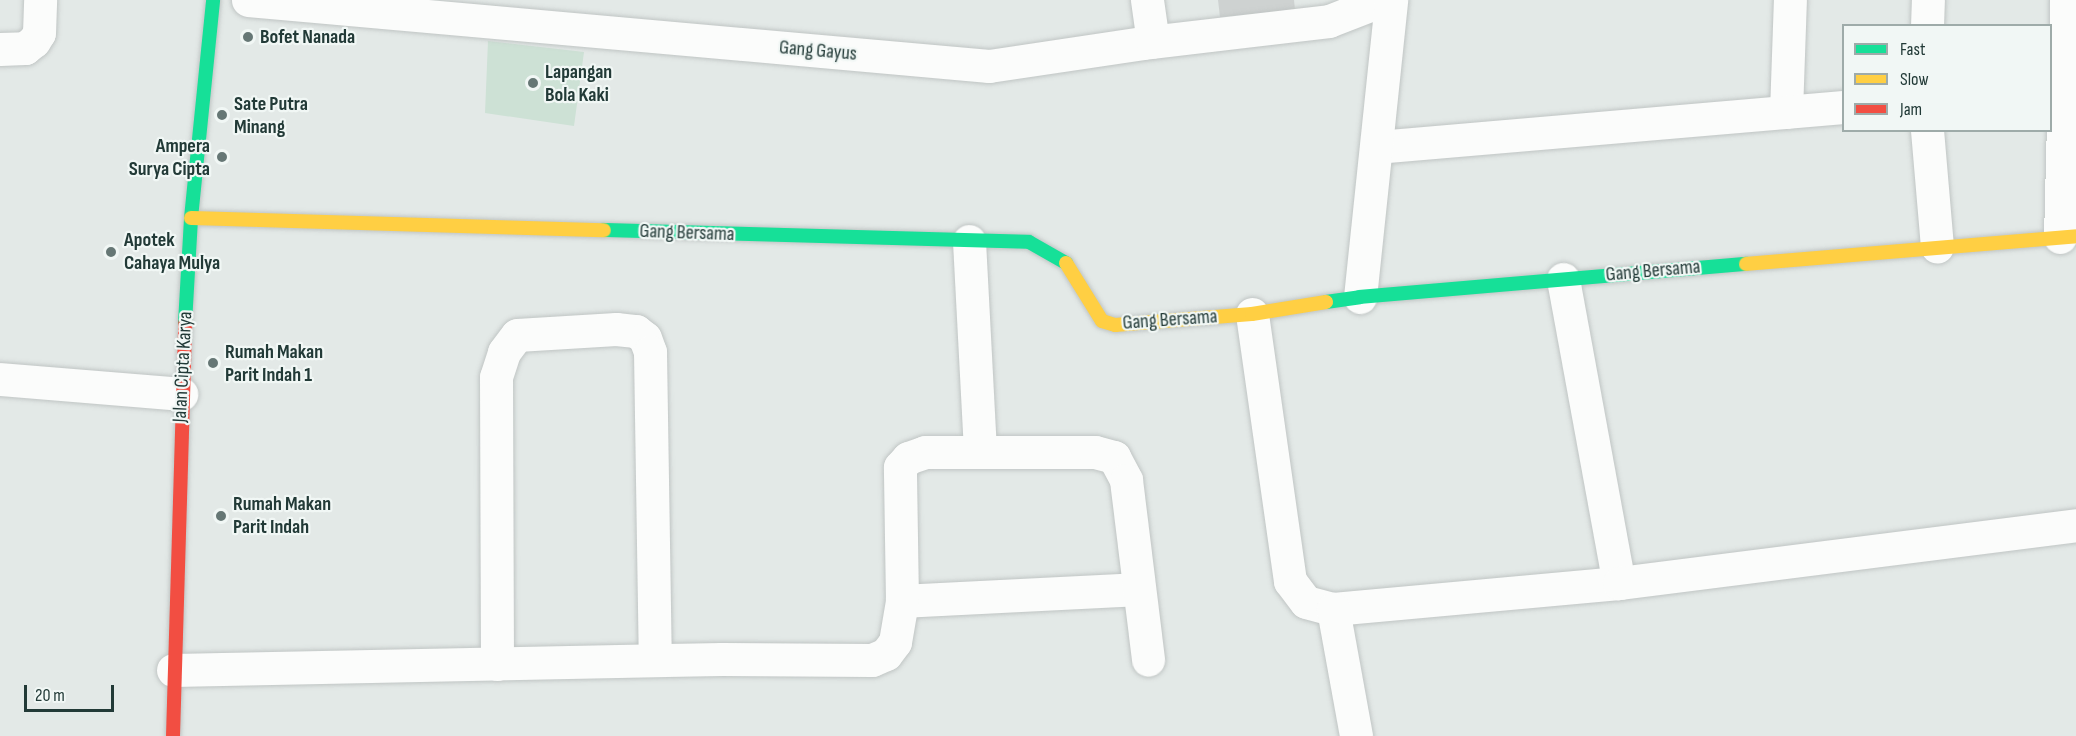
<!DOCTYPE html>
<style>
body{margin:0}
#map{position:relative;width:2076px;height:736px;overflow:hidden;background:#e3e9e7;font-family:"Sofia Sans Condensed",sans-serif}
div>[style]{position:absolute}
.green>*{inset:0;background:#cde1d5}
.building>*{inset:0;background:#ced2d1}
.roads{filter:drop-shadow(0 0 2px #c0c5c4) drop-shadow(0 0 2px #c0c5c4)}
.street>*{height:33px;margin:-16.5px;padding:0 16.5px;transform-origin:16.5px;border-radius:16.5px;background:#fbfcfb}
.fast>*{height:14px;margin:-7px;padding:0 7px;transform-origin:7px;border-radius:7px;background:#16e098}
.slow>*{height:14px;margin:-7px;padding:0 7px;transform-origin:7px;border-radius:7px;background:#ffcf43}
.jam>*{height:14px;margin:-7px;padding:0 7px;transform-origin:7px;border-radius:7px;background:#f24e42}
.dots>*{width:16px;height:16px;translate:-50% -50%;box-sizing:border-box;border:3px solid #f1f7f5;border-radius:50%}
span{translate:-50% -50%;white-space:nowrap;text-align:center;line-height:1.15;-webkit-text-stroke:4.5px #f1f7f5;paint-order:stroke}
.poi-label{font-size:20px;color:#223a37;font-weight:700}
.left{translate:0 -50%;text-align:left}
.right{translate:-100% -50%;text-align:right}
.street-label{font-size:20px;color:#223a37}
.legend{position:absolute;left:1842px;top:24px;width:210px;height:108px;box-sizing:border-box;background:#f1f7f5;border:2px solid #9eaba9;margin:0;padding:8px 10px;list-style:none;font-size:18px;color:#223a37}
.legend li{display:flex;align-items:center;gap:12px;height:30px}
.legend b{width:30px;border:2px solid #9eaba9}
.scale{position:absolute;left:24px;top:685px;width:90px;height:27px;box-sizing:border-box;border:3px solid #223a37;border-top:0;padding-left:8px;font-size:18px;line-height:21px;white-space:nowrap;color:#223a37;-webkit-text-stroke:4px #f1f7f5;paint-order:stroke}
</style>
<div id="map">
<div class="green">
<div style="clip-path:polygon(488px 41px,584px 52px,574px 126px,485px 113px)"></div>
</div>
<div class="building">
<div style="clip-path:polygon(1218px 0,1294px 0,1295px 10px,1220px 17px)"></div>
</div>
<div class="roads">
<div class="street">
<div style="left:248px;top:0;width:744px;rotate:5.09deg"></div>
<div style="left:989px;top:66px;width:155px;rotate:-8.5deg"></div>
<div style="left:1142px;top:43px;width:188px;rotate:-6.7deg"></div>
<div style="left:1329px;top:21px;width:58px;rotate:-21.3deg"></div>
<div style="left:1147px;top:0;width:42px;rotate:81.9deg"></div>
<div style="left:1927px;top:26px;width:26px;rotate:-88deg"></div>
<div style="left:0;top:49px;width:25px;rotate:-2deg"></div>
<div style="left:25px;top:48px;width:11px;rotate:-38deg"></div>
<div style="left:34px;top:41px;width:9px;rotate:-58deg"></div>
<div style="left:39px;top:33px;width:33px;rotate:-88deg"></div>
<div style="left:1786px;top:112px;width:112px;rotate:-88deg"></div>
<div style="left:1927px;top:130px;width:117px;rotate:85.1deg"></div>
<div style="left:1377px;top:147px;width:469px;rotate:-4.9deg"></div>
<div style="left:2060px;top:237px;width:237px;rotate:-88.5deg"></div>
<div style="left:969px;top:241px;width:210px;rotate:87deg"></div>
<div style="left:1563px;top:279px;width:309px;rotate:79.6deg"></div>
<div style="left:1360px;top:297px;width:299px;rotate:-84deg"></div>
<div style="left:1252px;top:314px;width:270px;rotate:81.9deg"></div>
<div style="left:1290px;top:581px;width:26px;rotate:53deg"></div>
<div style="left:1306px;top:602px;width:28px;rotate:15deg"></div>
<div style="left:1333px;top:609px;width:287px;rotate:-5.2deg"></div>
<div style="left:1619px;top:583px;width:461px;rotate:-7.2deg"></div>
<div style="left:0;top:379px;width:182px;rotate:4.7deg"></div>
<div style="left:902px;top:601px;width:237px;rotate:-2.9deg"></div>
<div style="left:1333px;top:609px;width:129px;rotate:79.7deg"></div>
<div style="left:497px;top:664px;width:287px;rotate:-90.2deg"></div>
<div style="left:496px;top:377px;width:26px;rotate:-72deg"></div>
<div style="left:504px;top:352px;width:21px;rotate:-53deg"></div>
<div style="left:517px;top:335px;width:99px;rotate:-3.5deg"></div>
<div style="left:616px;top:329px;width:20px;rotate:6deg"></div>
<div style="left:636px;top:331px;width:11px;rotate:38deg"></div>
<div style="left:645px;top:338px;width:15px;rotate:70deg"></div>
<div style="left:650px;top:352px;width:308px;rotate:89.1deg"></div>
<div style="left:173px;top:670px;width:549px;rotate:-1.15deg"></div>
<div style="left:722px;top:659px;width:150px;rotate:0.4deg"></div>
<div style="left:872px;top:660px;width:15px;rotate:-23deg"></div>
<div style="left:886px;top:654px;width:15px;rotate:-53deg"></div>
<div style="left:895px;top:642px;width:42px;rotate:-80.3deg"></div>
<div style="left:902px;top:601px;width:134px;rotate:-90.9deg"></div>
<div style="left:900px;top:467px;width:12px;rotate:-48deg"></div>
<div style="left:908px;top:458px;width:18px;rotate:-19deg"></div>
<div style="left:925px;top:452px;width:170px"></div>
<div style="left:1095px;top:452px;width:20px;rotate:15deg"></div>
<div style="left:1114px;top:457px;width:26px;rotate:62deg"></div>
<div style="left:1126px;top:480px;width:181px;rotate:83deg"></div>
</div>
<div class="fast">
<div style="left:604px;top:230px;width:425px;rotate:1.6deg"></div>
<div style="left:1029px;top:242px;width:43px;rotate:29.6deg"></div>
<div style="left:1326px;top:302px;width:34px;rotate:-8deg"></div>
<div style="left:1360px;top:297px;width:387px;rotate:-4.9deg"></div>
<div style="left:185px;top:323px;width:105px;rotate:-86.7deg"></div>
<div style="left:191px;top:218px;width:219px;rotate:-84.2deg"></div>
</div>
<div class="slow">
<div style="left:191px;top:218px;width:413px;rotate:1.7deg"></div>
<div style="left:1066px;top:263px;width:68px;rotate:58.2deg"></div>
<div style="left:1102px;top:321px;width:14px;rotate:17deg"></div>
<div style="left:1115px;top:325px;width:137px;rotate:-4.6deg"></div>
<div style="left:1252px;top:314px;width:75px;rotate:-9.2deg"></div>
<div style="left:1746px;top:264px;width:331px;rotate:-4.8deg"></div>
</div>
<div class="jam">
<div style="left:173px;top:736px;width:413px;rotate:-88.3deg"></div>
</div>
</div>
<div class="dots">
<div style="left:248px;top:37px;background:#667775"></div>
<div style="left:533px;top:83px;background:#667775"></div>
<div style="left:222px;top:115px;background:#667775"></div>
<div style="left:222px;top:157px;background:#667775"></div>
<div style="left:111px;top:252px;background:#667775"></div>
<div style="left:213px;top:363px;background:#667775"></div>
<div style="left:221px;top:516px;background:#667775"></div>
</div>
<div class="poi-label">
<span class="left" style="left:260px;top:37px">Bofet Nanada</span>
<span class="left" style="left:545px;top:84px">Lapangan<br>Bola Kaki</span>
<span class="left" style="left:234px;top:116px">Sate Putra<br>Minang</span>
<span class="right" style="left:210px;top:158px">Ampera<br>Surya Cipta</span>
<span class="left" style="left:124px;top:252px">Apotek<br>Cahaya Mulya</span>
<span class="left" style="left:225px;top:364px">Rumah Makan<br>Parit Indah 1</span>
<span class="left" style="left:233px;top:516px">Rumah Makan<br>Parit Indah</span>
</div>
<div class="street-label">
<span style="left:818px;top:51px;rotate:5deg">Gang Gayus</span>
<span style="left:687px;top:233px;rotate:2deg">Gang Bersama</span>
<span style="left:1653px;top:271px;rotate:-5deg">Gang Bersama</span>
<span style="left:1170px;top:320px;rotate:-4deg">Gang Bersama</span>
<span style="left:183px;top:367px;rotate:-87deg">Jalan Cipta Karya</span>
</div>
<ul class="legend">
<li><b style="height:8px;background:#16e098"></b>Fast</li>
<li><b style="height:8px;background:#ffcf43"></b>Slow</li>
<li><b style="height:8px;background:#f24e42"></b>Jam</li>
</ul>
<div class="scale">20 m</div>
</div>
